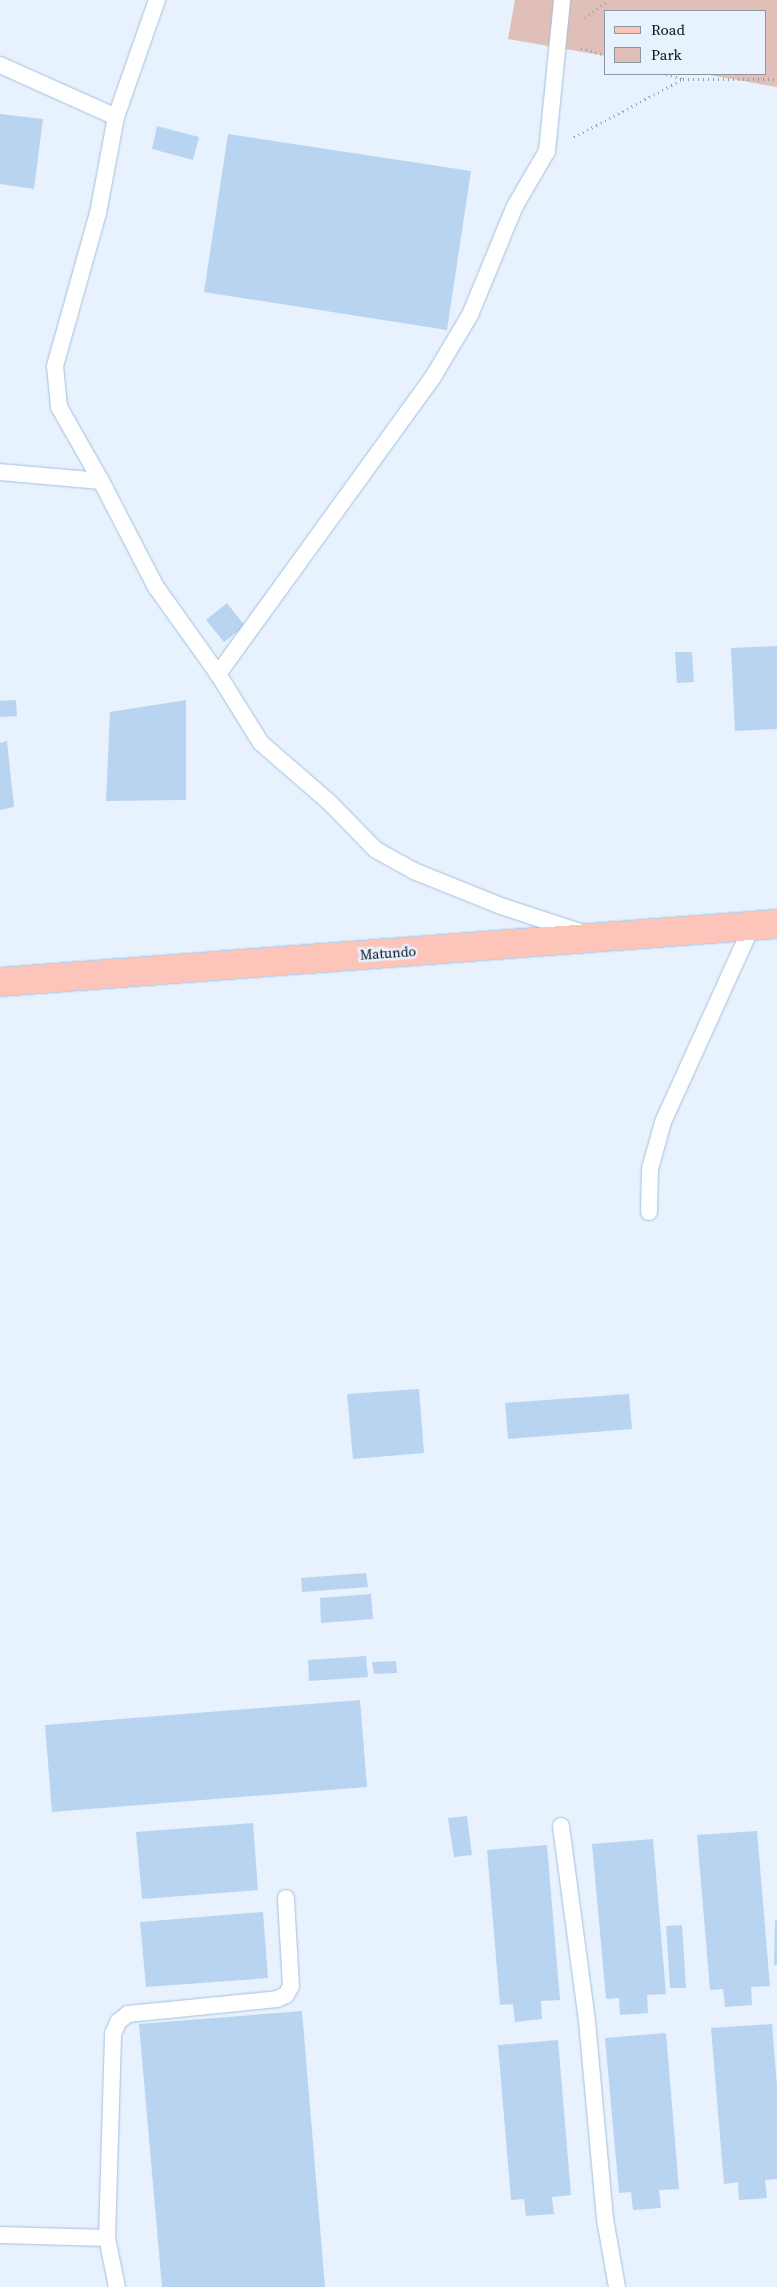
<!DOCTYPE html>
<style>
body{margin:0}
#map{position:relative;width:777px;height:2287px;overflow:hidden;background:#e7f2fe;font-family:"Source Serif 4",serif}
div>[style]{position:absolute}
.green>*{inset:0;background:#e0bfb8}
.building>*{inset:0;background:#b9d4f0}
.path>*{height:3px;margin-top:-1.5px;transform-origin:0;background:repeating-linear-gradient(90deg,#959faa 0 1px,transparent 0 5px)}
.roads{filter:drop-shadow(0 0 1px #a5c0db) drop-shadow(0 0 1px #a5c0db)}
.service>*{height:16px;margin:-8px;padding:0 8px;transform-origin:8px;border-radius:8px;background:#fff}
.primary>*{height:28px;margin:-14px;padding:0 14px;transform-origin:14px;border-radius:14px;background:#fdc4b9}
span{translate:-50% -50%;white-space:nowrap;text-align:center;line-height:1.15;-webkit-text-stroke:5px #e7f2fe;paint-order:stroke}
.street-label{font-size:14px;color:#060f18}
.legend{position:absolute;left:604px;top:10px;width:162px;height:65px;box-sizing:border-box;background:#e7f2fe;border:1px solid #8d97a2;margin:0;padding:6px 9px;list-style:none;font-size:15px;color:#060f18}
.legend li{display:flex;align-items:center;gap:10px;height:25px}
.legend b{width:25px;border:1px solid #8d97a2}
</style>
<div id="map">
<div class="green">
<div style="clip-path:polygon(515px 0,777px 0,777px 87px,704px 74px,766px 74px,766px 11px,606px 11px,606px 56px,508px 39px)"></div>
</div>
<div class="building">
<div style="clip-path:polygon(0 114px,43px 119px,34px 189px,0 184px)"></div>
<div style="clip-path:polygon(157px 126px,199px 137px,193px 160px,152px 149px)"></div>
<div style="clip-path:polygon(228px 134px,471px 171px,447px 330px,204px 292px)"></div>
<div style="clip-path:polygon(227px 603px,245px 626px,224px 642px,206px 620px)"></div>
<div style="clip-path:polygon(777px 646px,777px 729px,735px 731px,731px 648px)"></div>
<div style="clip-path:polygon(675px 652px,692px 652px,694px 682px,677px 683px)"></div>
<div style="clip-path:polygon(16px 700px,17px 716px,0 717px,0 701px)"></div>
<div style="clip-path:polygon(186px 700px,186px 800px,106px 801px,110px 712px)"></div>
<div style="clip-path:polygon(7px 741px,14px 807px,0 810px,0 743px)"></div>
<div style="clip-path:polygon(419px 1389px,424px 1453px,353px 1459px,347px 1394px)"></div>
<div style="clip-path:polygon(629px 1394px,632px 1429px,508px 1439px,505px 1403px)"></div>
<div style="clip-path:polygon(366px 1573px,368px 1587px,302px 1592px,301px 1578px)"></div>
<div style="clip-path:polygon(371px 1594px,373px 1619px,321px 1623px,320px 1598px)"></div>
<div style="clip-path:polygon(366px 1656px,368px 1677px,309px 1681px,308px 1660px)"></div>
<div style="clip-path:polygon(396px 1661px,397px 1673px,374px 1674px,372px 1662px)"></div>
<div style="clip-path:polygon(360px 1700px,367px 1787px,52px 1812px,45px 1725px)"></div>
<div style="clip-path:polygon(467px 1816px,472px 1855px,454px 1857px,448px 1818px)"></div>
<div style="clip-path:polygon(253px 1823px,258px 1890px,142px 1899px,136px 1832px)"></div>
<div style="clip-path:polygon(757px 1831px,770px 1986px,751px 1987px,752px 2005px,725px 2007px,723px 1989px,710px 1990px,697px 1835px)"></div>
<div style="clip-path:polygon(653px 1839px,666px 1994px,647px 1995px,648px 2013px,620px 2015px,619px 1998px,606px 1999px,592px 1844px)"></div>
<div style="clip-path:polygon(547px 1845px,560px 2000px,541px 2001px,542px 2019px,515px 2022px,513px 2004px,500px 2005px,487px 1850px)"></div>
<div style="clip-path:polygon(263px 1912px,268px 1978px,146px 1987px,140px 1922px)"></div>
<div style="clip-path:polygon(775px 1920px,777px 1920px,777px 1965px,774px 1965px)"></div>
<div style="clip-path:polygon(682px 1925px,686px 1988px,670px 1988px,666px 1926px)"></div>
<div style="clip-path:polygon(302px 2011px,325px 2287px,162px 2287px,139px 2024px)"></div>
<div style="clip-path:polygon(772px 2024px,777px 2086px,777px 2179px,765px 2180px,767px 2198px,739px 2200px,738px 2182px,724px 2184px,711px 2028px)"></div>
<div style="clip-path:polygon(666px 2033px,679px 2189px,659px 2190px,661px 2208px,633px 2210px,631px 2192px,619px 2193px,605px 2038px)"></div>
<div style="clip-path:polygon(558px 2040px,571px 2195px,552px 2197px,554px 2214px,526px 2216px,524px 2199px,511px 2200px,498px 2045px)"></div>
</div>
<div class="path">
<div style="left:585px;top:18px;width:30px;rotate:-37deg"></div>
<div style="left:581px;top:48px;width:26px;rotate:16deg"></div>
<div style="left:666px;top:74px;width:17px;rotate:17deg"></div>
<div style="left:574px;top:137px;width:123px;rotate:-28deg"></div>
<div style="left:683px;top:79px;width:94px"></div>
</div>
<div class="roads">
<div class="service">
<div style="left:0;top:65px;width:127px;rotate:24.1deg"></div>
<div style="left:116px;top:117px;width:98px;rotate:100.6deg"></div>
<div style="left:98px;top:213px;width:159px;rotate:105.7deg"></div>
<div style="left:55px;top:366px;width:41px;rotate:84.4deg"></div>
<div style="left:59px;top:407px;width:85px;rotate:60.4deg"></div>
<div style="left:101px;top:481px;width:119px;rotate:62.6deg"></div>
<div style="left:156px;top:587px;width:107px;rotate:54.5deg"></div>
<div style="left:218px;top:674px;width:81px;rotate:58.1deg"></div>
<div style="left:261px;top:743px;width:90px;rotate:40.9deg"></div>
<div style="left:329px;top:802px;width:67px;rotate:45.6deg"></div>
<div style="left:376px;top:850px;width:43px;rotate:28.9deg"></div>
<div style="left:414px;top:871px;width:94px;rotate:21.9deg"></div>
<div style="left:501px;top:906px;width:86px;rotate:18.2deg"></div>
<div style="left:116px;top:117px;width:124px;rotate:-70.7deg"></div>
<div style="left:0;top:472px;width:101px;rotate:5.1deg"></div>
<div style="left:218px;top:674px;width:367px;rotate:-54.1deg"></div>
<div style="left:433px;top:377px;width:72px;rotate:-59.2deg"></div>
<div style="left:470px;top:315px;width:118px;rotate:-67.6deg"></div>
<div style="left:515px;top:206px;width:64px;rotate:-59.8deg"></div>
<div style="left:547px;top:151px;width:152px;rotate:-84.3deg"></div>
<div style="left:649px;top:1212px;width:43px;rotate:-88.7deg"></div>
<div style="left:650px;top:1169px;width:49px;rotate:-74.5deg"></div>
<div style="left:663px;top:1122px;width:215px;rotate:-65.6deg"></div>
<div style="left:561px;top:1826px;width:197px;rotate:82.4deg"></div>
<div style="left:587px;top:2021px;width:199px;rotate:84.8deg"></div>
<div style="left:605px;top:2219px;width:69px;rotate:80deg"></div>
<div style="left:0;top:2235px;width:107px;rotate:1.6deg"></div>
<div style="left:117px;top:2287px;width:50px;rotate:-101.5deg"></div>
<div style="left:107px;top:2238px;width:204px;rotate:-88.3deg"></div>
<div style="left:113px;top:2034px;width:13px;rotate:-67deg"></div>
<div style="left:118px;top:2022px;width:13px;rotate:-39deg"></div>
<div style="left:128px;top:2014px;width:150px;rotate:-5.7deg"></div>
<div style="left:277px;top:1999px;width:10px;rotate:-24deg"></div>
<div style="left:286px;top:1995px;width:10px;rotate:-61deg"></div>
<div style="left:291px;top:1986px;width:88px;rotate:-93.3deg"></div>
</div>
<div class="primary">
<div style="left:0;top:982px;width:779px;rotate:-4.27deg"></div>
</div>
</div>
<div class="street-label">
<span style="left:388px;top:953px;rotate:-4deg">Matundo</span>
</div>
<ul class="legend">
<li><b style="height:6px;background:#fdc4b9"></b>Road</li>
<li><b style="height:14px;background:#e0bfb8"></b>Park</li>
</ul>
</div>
